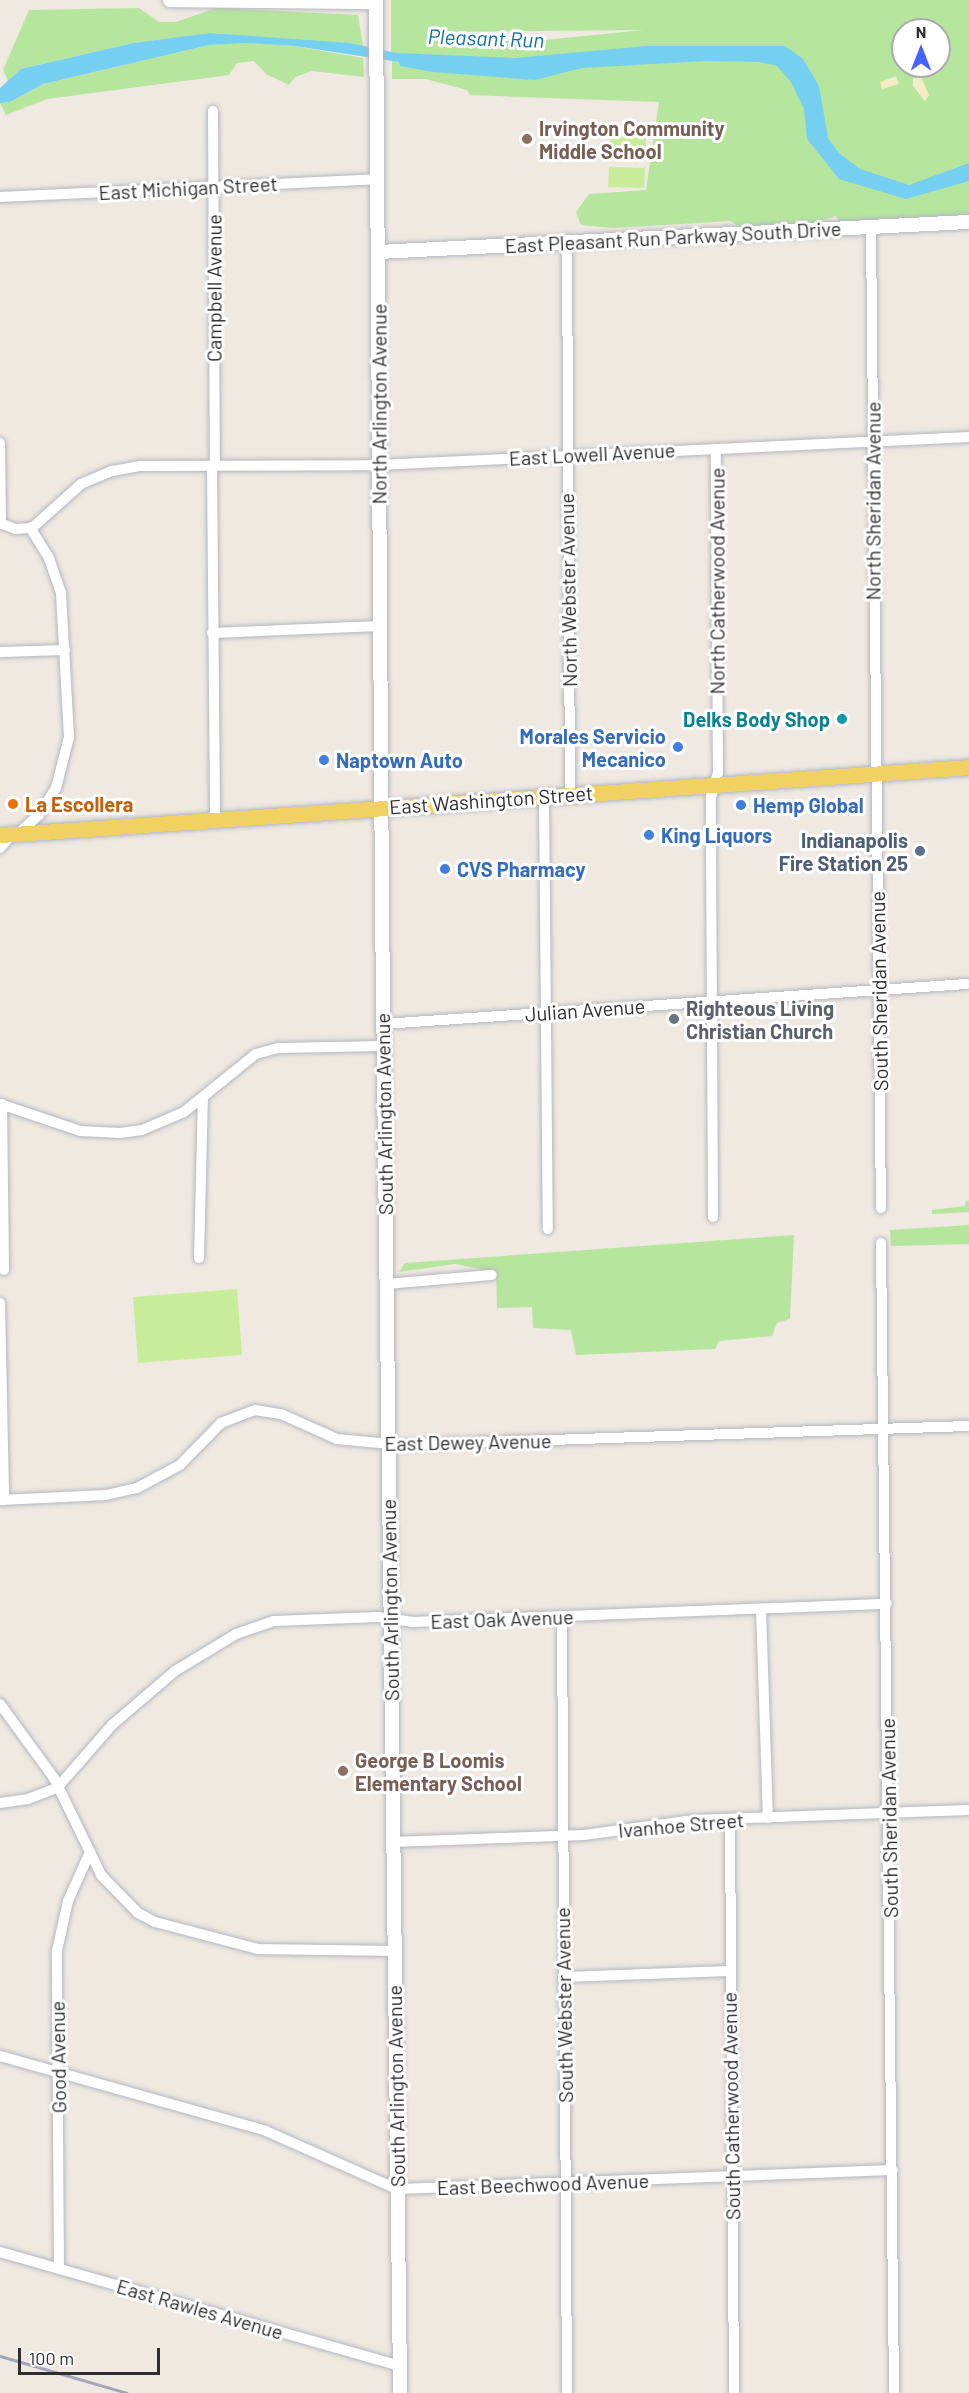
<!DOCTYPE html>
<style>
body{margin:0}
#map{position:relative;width:969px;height:2393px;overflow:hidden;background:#efe9e1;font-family:Barlow,sans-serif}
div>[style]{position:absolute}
.green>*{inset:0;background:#b6e59e}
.sand>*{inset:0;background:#f3ecc5}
.pitch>*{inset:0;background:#c9ec9a}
.water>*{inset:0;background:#75cff0}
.roads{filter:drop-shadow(0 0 2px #b4b7c1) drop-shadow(0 0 2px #b4b7c1)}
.street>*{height:10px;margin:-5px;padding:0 5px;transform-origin:5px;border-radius:5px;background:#fff}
.secondary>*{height:14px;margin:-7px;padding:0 7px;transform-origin:7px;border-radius:7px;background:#fff}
.primary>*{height:15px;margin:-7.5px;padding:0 7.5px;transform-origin:7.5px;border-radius:7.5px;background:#f2d163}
.rail>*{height:3px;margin:-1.5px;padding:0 1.5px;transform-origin:1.5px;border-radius:1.5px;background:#a3a6b8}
.dots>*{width:16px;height:16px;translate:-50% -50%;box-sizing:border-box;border:3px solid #fff;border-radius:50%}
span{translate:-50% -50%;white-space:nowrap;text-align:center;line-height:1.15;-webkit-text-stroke:6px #fff;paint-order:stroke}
.education-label{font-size:20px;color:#785e54;font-weight:700}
.left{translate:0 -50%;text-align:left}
.street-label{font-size:20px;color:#2e2e2e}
.culture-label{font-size:20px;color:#0d838f;font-weight:700}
.right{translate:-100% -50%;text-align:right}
.shop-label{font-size:20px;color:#366cbe;font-weight:700}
.food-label{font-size:20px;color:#c56008;font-weight:700}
.service-label{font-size:20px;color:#4e5e75;font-weight:700}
.worship-label{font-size:20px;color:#5b616d;font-weight:700}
.water-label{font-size:21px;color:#0d6fa3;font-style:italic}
.north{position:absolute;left:891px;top:18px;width:60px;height:60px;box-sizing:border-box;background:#fff;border:2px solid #ababab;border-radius:50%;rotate:0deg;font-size:16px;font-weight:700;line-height:24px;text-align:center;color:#2e2e2e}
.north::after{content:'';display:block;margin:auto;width:21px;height:27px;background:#4264fb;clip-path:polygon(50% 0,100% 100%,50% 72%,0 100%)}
.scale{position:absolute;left:18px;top:2348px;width:142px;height:27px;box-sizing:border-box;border:3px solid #2e2e2e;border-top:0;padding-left:8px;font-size:18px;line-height:21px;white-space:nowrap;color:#2e2e2e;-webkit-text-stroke:4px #fff;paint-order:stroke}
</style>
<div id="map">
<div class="green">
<div style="clip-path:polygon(evenodd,391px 0,969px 0,969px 165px,911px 188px,892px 182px,884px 189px,911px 195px,969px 178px,969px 215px,841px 225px,836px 216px,810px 224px,740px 227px,730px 221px,614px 228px,581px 225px,576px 212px,589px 194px,646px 190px,659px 102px,470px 95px,467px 90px,426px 79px,392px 79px,392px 61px,442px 70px,535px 76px,579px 64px,602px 66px,655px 61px,654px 48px,526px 60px,396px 53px,391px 52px,391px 0,644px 30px,524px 42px,449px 38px,425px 32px,644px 30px,391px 0,903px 30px,939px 30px,939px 66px,903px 66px,903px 30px)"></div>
<div style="clip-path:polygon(139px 8px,159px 22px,176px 22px,216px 8px,358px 15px,363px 46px,209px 33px,133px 43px,21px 69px,8px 81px,3px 70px,29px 10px)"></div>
<div style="clip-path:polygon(246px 43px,295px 46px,363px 58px,364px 77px,312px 71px,295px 77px,289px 85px,266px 74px,254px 61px,237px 63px,229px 75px,47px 99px,6px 115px,0 103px,10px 102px,43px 84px,209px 45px)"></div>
<div style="clip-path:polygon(966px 1201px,969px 1201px,969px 1212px,932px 1214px,932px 1210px,965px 1206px)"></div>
<div style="clip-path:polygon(969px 1225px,969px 1244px,891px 1246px,890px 1230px)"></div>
<div style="clip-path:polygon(794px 1235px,790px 1319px,777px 1323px,772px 1336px,719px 1341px,715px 1349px,576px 1355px,571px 1330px,533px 1328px,532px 1307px,497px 1308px,496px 1272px,455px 1264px,399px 1272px,405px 1263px)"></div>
</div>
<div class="sand">
<div style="clip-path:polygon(896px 76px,899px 84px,882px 89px,880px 82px)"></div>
<div style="clip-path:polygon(921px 77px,929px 95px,925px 101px,913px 86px,913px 78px)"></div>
</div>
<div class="pitch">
<div style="clip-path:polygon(610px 136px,646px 137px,646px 157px,610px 156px)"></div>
<div style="clip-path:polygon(609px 167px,645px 168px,644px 188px,608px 187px)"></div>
<div style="clip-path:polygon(237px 1289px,242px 1355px,138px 1363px,133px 1297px)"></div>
</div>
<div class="water">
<div style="clip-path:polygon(209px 33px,350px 43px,396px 53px,515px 58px,646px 46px,785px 46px,803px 59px,819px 86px,828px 138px,839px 153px,860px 169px,909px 185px,969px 163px,969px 181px,906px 199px,839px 179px,807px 139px,804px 109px,791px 82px,777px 66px,760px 62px,705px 61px,582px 68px,535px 80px,433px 72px,400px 66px,399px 62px,295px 46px,246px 43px,209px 45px,43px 84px,10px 102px,0 103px,0 88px,21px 69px,133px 43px)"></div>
</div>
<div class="roads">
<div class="street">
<div style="left:213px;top:111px;width:354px;rotate:89.7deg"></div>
<div style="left:0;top:197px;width:377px;rotate:-2.7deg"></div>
<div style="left:871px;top:228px;width:980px;rotate:89.42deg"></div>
<div style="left:567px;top:242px;width:552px;rotate:89.69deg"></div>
<div style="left:0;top:443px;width:80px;rotate:89.3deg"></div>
<div style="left:212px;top:465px;width:353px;rotate:89.5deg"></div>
<div style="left:0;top:523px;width:17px;rotate:21deg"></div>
<div style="left:16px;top:529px;width:16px;rotate:-4deg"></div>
<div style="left:32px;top:528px;width:66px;rotate:-41.9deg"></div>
<div style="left:81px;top:484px;width:34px;rotate:-23deg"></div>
<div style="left:112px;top:471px;width:28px;rotate:-10deg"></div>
<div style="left:140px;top:466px;width:239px;rotate:-0.2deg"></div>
<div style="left:379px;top:465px;width:591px;rotate:-2.72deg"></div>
<div style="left:212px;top:633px;width:168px;rotate:-2.4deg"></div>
<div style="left:0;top:652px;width:65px;rotate:-1.8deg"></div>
<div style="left:544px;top:796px;width:433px;rotate:89.5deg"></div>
<div style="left:21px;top:831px;width:24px;rotate:-42deg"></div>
<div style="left:39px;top:815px;width:32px;rotate:-58deg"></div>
<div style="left:56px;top:788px;width:53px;rotate:-75.7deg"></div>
<div style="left:69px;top:737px;width:144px;rotate:-93.2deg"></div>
<div style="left:61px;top:593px;width:37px;rotate:-109deg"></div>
<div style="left:49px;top:558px;width:36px;rotate:-122deg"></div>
<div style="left:0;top:848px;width:21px;rotate:-49deg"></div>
<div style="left:383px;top:1024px;width:585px;rotate:-3.92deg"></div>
<div style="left:0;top:1104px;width:84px;rotate:18.6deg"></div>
<div style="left:80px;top:1131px;width:40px;rotate:2.9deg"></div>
<div style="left:120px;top:1133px;width:22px;rotate:-8deg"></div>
<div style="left:142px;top:1130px;width:46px;rotate:-23.2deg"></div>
<div style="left:184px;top:1112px;width:92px;rotate:-38.9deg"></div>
<div style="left:256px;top:1054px;width:24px;rotate:-15deg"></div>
<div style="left:279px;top:1048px;width:104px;rotate:-1.1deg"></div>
<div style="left:2px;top:1104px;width:166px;rotate:89.3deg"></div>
<div style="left:713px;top:1217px;width:420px;rotate:-90.3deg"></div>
<div style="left:711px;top:797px;width:25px;rotate:-74deg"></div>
<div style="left:718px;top:773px;width:324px;rotate:-90.4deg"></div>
<div style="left:881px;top:1243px;width:1150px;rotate:89.35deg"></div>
<div style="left:199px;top:1258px;width:160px;rotate:-88.6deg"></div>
<div style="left:386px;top:1284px;width:106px;rotate:-4.9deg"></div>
<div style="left:0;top:1303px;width:197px;rotate:88.8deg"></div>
<div style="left:0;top:1500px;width:106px;rotate:-2.7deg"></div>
<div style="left:106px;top:1495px;width:32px;rotate:-13deg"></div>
<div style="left:137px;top:1488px;width:49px;rotate:-28.1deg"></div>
<div style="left:180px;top:1465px;width:59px;rotate:-45.7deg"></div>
<div style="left:221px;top:1423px;width:36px;rotate:-21deg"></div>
<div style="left:255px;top:1410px;width:26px;rotate:9deg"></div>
<div style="left:281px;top:1414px;width:61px;rotate:24.1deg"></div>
<div style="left:337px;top:1439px;width:64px;rotate:5.4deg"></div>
<div style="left:401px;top:1445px;width:568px;rotate:-1.92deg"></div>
<div style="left:761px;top:1609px;width:209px;rotate:88.1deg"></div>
<div style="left:562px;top:1617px;width:776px;rotate:89.63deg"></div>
<div style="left:0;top:1704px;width:92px;rotate:53.9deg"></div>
<div style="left:54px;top:1778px;width:108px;rotate:64.1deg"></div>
<div style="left:101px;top:1875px;width:53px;rotate:45.8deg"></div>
<div style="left:138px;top:1913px;width:19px;rotate:28deg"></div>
<div style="left:155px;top:1922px;width:106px;rotate:14.7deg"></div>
<div style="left:258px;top:1949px;width:136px;rotate:0.8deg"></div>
<div style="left:0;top:1803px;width:28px;rotate:-8deg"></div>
<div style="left:28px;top:1799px;width:31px;rotate:-21deg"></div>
<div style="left:57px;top:1788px;width:84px;rotate:-48.9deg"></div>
<div style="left:112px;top:1725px;width:83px;rotate:-40.6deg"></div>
<div style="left:175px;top:1671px;width:71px;rotate:-31.2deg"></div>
<div style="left:236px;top:1634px;width:40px;rotate:-18.9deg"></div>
<div style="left:274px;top:1621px;width:104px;rotate:-2.2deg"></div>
<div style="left:378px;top:1617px;width:34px;rotate:8deg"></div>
<div style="left:412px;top:1622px;width:475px;rotate:-2.2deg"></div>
<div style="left:730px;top:1819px;width:574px;rotate:89.6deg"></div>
<div style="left:393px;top:1842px;width:191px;rotate:-2.1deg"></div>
<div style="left:584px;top:1835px;width:111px;rotate:-7.8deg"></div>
<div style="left:694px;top:1820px;width:275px;rotate:-2.1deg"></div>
<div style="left:563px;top:1977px;width:167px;rotate:-2.1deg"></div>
<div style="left:0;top:2056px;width:276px;rotate:15.7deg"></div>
<div style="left:266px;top:2131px;width:143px;rotate:23.9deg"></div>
<div style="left:397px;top:2189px;width:496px;rotate:-2.2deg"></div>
<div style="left:0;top:2252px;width:416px;rotate:15.9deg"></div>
<div style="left:59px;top:2268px;width:317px;rotate:-90.4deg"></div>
<div style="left:57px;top:1951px;width:51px;rotate:-77.6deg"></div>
<div style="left:68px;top:1901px;width:54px;rotate:-65.8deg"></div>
</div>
<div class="secondary">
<div style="left:170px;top:0;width:206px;rotate:0.6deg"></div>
<div style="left:376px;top:0;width:910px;rotate:89.62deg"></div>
<div style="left:382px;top:910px;width:1483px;rotate:89.3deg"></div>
<div style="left:378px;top:252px;width:592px;rotate:-2.91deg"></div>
</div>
<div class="primary">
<div style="left:0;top:835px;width:971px;rotate:-4.01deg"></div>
</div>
</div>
<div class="rail">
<div style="left:0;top:2356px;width:132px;rotate:16.2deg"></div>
</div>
<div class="dots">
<div style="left:527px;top:139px;background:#8d6e63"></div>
<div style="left:842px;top:719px;background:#0f9aa8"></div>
<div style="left:678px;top:747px;background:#3f7fe0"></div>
<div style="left:324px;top:760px;background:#3f7fe0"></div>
<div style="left:13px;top:804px;background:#e8710a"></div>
<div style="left:741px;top:805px;background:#3f7fe0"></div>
<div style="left:649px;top:835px;background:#3f7fe0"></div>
<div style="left:920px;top:851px;background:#5c6f8a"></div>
<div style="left:445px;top:869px;background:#3f7fe0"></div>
<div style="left:674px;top:1019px;background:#6b7280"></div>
<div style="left:343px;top:1771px;background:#8d6e63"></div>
</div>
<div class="education-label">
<span class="left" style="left:539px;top:140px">Irvington Community<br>Middle School</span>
<span class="left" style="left:355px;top:1772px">George B Loomis<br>Elementary School</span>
</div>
<div class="street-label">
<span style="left:188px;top:188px;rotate:-3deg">East Michigan Street</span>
<span style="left:673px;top:237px;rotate:-3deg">East Pleasant Run Parkway South Drive</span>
<span style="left:214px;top:288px;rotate:-90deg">Campbell Avenue</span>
<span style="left:379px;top:404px;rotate:-90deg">North Arlington Avenue</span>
<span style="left:592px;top:454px;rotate:-3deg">East Lowell Avenue</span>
<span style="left:873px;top:501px;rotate:-90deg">North Sheridan Avenue</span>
<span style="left:717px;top:581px;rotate:-90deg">North Catherwood Avenue</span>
<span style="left:568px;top:590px;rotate:-91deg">North Webster Avenue</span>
<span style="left:491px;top:800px;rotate:-4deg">East Washington Street</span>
<span style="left:879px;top:991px;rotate:-91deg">South Sheridan Avenue</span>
<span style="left:585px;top:1010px;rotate:-4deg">Julian Avenue</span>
<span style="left:384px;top:1114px;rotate:-91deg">South Arlington Avenue</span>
<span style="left:468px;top:1442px;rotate:-1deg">East Dewey Avenue</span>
<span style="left:390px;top:1600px;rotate:-91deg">South Arlington Avenue</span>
<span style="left:502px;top:1619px;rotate:-2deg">East Oak Avenue</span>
<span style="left:889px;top:1818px;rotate:-91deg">South Sheridan Avenue</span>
<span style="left:681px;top:1825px;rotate:-5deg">Ivanhoe Street</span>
<span style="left:564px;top:2005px;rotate:-91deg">South Webster Avenue</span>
<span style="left:58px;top:2057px;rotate:-91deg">Good Avenue</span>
<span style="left:396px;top:2086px;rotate:-91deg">South Arlington Avenue</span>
<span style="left:731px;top:2106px;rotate:-91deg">South Catherwood Avenue</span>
<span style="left:543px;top:2184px;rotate:-2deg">East Beechwood Avenue</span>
<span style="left:200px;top:2309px;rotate:16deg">East Rawles Avenue</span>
</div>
<div class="culture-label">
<span class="right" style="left:830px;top:719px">Delks Body Shop</span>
</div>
<div class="shop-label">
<span class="right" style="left:666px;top:748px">Morales Servicio<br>Mecanico</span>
<span class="left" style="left:336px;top:760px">Naptown Auto</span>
<span class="left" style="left:753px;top:805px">Hemp Global</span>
<span class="left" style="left:661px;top:835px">King Liquors</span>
<span class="left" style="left:457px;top:869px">CVS Pharmacy</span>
</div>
<div class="food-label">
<span class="left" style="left:25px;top:804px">La Escollera</span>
</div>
<div class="service-label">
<span class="right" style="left:908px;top:852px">Indianapolis<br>Fire Station 25</span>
</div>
<div class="worship-label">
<span class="left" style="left:686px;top:1020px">Righteous Living<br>Christian Church</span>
</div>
<div class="water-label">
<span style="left:486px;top:38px;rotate:2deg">Pleasant Run</span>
</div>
<div class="north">N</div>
<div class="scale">100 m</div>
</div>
